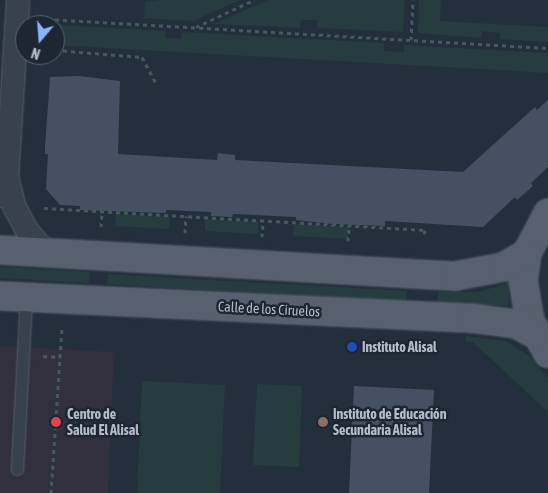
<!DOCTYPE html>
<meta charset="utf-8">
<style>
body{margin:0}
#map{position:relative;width:548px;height:493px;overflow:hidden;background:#242f3e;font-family:"Asap Condensed",sans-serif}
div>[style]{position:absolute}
.medical>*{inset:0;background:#32303f}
.green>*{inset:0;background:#263c3f}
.building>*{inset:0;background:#455162}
.path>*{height:3px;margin-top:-1.5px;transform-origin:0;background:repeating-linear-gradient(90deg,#44595c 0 4px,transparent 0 8px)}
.roads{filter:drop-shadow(0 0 1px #565f6c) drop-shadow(0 0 1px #565f6c)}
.service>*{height:11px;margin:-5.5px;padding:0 5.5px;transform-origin:5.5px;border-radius:5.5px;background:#38414e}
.minor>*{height:22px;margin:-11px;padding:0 11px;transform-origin:11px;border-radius:11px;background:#38414e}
.primary>*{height:28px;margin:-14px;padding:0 14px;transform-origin:14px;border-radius:14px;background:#56606e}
.dots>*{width:14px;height:14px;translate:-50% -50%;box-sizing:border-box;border:2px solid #1d2633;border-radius:50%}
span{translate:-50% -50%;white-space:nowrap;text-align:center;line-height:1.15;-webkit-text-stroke:5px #1d2633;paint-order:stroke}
.street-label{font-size:14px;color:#b4bcc9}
.poi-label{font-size:14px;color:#b4bcc9;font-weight:700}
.left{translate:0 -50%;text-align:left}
.north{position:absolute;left:15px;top:15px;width:50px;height:50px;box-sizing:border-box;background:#1d2633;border:1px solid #59626f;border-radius:50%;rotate:198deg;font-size:14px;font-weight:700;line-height:20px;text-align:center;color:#b4bcc9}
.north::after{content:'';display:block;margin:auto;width:18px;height:22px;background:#8ab4f8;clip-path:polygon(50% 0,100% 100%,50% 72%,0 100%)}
</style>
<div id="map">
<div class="medical">
<div style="clip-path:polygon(0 346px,114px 352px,108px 493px,0 493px)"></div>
</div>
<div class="green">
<div style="clip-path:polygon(159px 0,240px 0,193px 21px,144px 18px,145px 2px)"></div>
<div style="clip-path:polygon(268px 0,405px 0,403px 32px,318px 28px,317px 20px,301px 20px,300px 28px,214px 24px)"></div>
<div style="clip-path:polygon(419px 0,441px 0,440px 21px,548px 27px,548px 42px,500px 39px,500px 33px,482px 31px,481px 38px,418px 33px)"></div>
<div style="clip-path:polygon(57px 25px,165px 31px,165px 38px,181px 39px,182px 32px,384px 43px,384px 51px,404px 52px,404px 45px,548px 53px,548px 73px,56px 45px)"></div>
<div style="clip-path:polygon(116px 214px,170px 217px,169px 229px,115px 226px)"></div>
<div style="clip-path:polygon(205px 219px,259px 222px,258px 234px,205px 231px)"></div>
<div style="clip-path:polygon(294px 224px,348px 227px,347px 239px,293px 236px)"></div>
<div style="clip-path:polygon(0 267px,90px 272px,89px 283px,0 278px)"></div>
<div style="clip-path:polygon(108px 274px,407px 291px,406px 302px,107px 284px)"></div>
<div style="clip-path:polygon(510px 282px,508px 306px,437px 303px,439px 292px,479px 292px)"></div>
<div style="clip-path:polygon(466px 336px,506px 341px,528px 355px,548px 378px,548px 412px,473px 342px,466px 342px)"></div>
<div style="clip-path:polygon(142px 381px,225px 385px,220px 493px,137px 493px)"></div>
<div style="clip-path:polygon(257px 384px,302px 386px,299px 467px,253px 465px)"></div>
</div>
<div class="building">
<div style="clip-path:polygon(79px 76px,120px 81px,118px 154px,217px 160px,218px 153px,235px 155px,235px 160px,463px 172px,535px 107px,537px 110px,548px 100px,548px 167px,531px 183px,533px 186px,517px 200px,515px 197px,483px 227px,385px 221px,385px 226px,333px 224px,296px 220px,296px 217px,233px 214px,232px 217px,211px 216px,211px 212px,166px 210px,166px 213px,80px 210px,80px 206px,60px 205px,46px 189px,48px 154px,45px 154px,45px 147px,50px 77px)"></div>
<div style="clip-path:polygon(354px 386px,434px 390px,429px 493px,349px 493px)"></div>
</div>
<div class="path">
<div style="left:47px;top:19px;width:502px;rotate:3.31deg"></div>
<div style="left:196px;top:27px;width:64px;rotate:-25deg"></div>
<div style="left:411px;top:40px;width:40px;rotate:-87.1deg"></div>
<div style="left:55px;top:50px;width:87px;rotate:4.6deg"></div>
<div style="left:142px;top:57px;width:32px;rotate:62deg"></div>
<div style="left:44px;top:208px;width:382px;rotate:3.3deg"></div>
<div style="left:425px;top:230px;width:5px;rotate:101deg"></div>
<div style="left:101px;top:227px;width:16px;rotate:-86deg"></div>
<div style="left:185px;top:233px;width:17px;rotate:-87deg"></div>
<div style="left:262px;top:237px;width:16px;rotate:-86deg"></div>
<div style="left:348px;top:241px;width:15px;rotate:-86deg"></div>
<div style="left:43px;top:356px;width:17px;rotate:3deg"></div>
<div style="left:51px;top:493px;width:166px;rotate:-86.2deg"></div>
</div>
<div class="roads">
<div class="service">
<div style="left:17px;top:469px;width:172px;rotate:-87deg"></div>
</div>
<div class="minor">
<div style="left:7px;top:177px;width:32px;rotate:76deg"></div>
<div style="left:15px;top:208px;width:24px;rotate:62deg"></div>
<div style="left:26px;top:229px;width:31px;rotate:50deg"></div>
<div style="left:0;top:196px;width:20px;rotate:-70deg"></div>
<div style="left:7px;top:177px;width:177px;rotate:-86.4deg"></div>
</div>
<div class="primary">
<div style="left:548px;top:213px;width:45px;rotate:117.7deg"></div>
<div style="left:527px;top:253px;width:27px;rotate:98deg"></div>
<div style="left:523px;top:280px;width:42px;rotate:80.3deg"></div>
<div style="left:530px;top:321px;width:37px;rotate:61deg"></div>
<div style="left:0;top:250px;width:456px;rotate:3.3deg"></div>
<div style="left:455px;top:276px;width:49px;rotate:-10.6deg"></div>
<div style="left:503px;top:267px;width:28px;rotate:-30deg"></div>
<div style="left:0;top:296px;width:471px;rotate:2.7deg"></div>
<div style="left:470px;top:318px;width:46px;rotate:7.4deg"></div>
<div style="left:516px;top:324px;width:21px;rotate:28deg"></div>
</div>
</div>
<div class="dots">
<div style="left:352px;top:347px;background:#1a4fb4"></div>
<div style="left:56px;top:422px;background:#e0444e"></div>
<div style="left:323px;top:422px;background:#8d6e63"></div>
</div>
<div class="street-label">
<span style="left:269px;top:309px;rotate:3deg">Calle de los Ciruelos</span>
</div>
<div class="poi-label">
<span class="left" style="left:362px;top:347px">Instituto Alisal</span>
<span class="left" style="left:67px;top:422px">Centro de<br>Salud El Alisal</span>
<span class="left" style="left:333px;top:422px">Instituto de Educación<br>Secundaria Alisal</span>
</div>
<div class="north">N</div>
</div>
